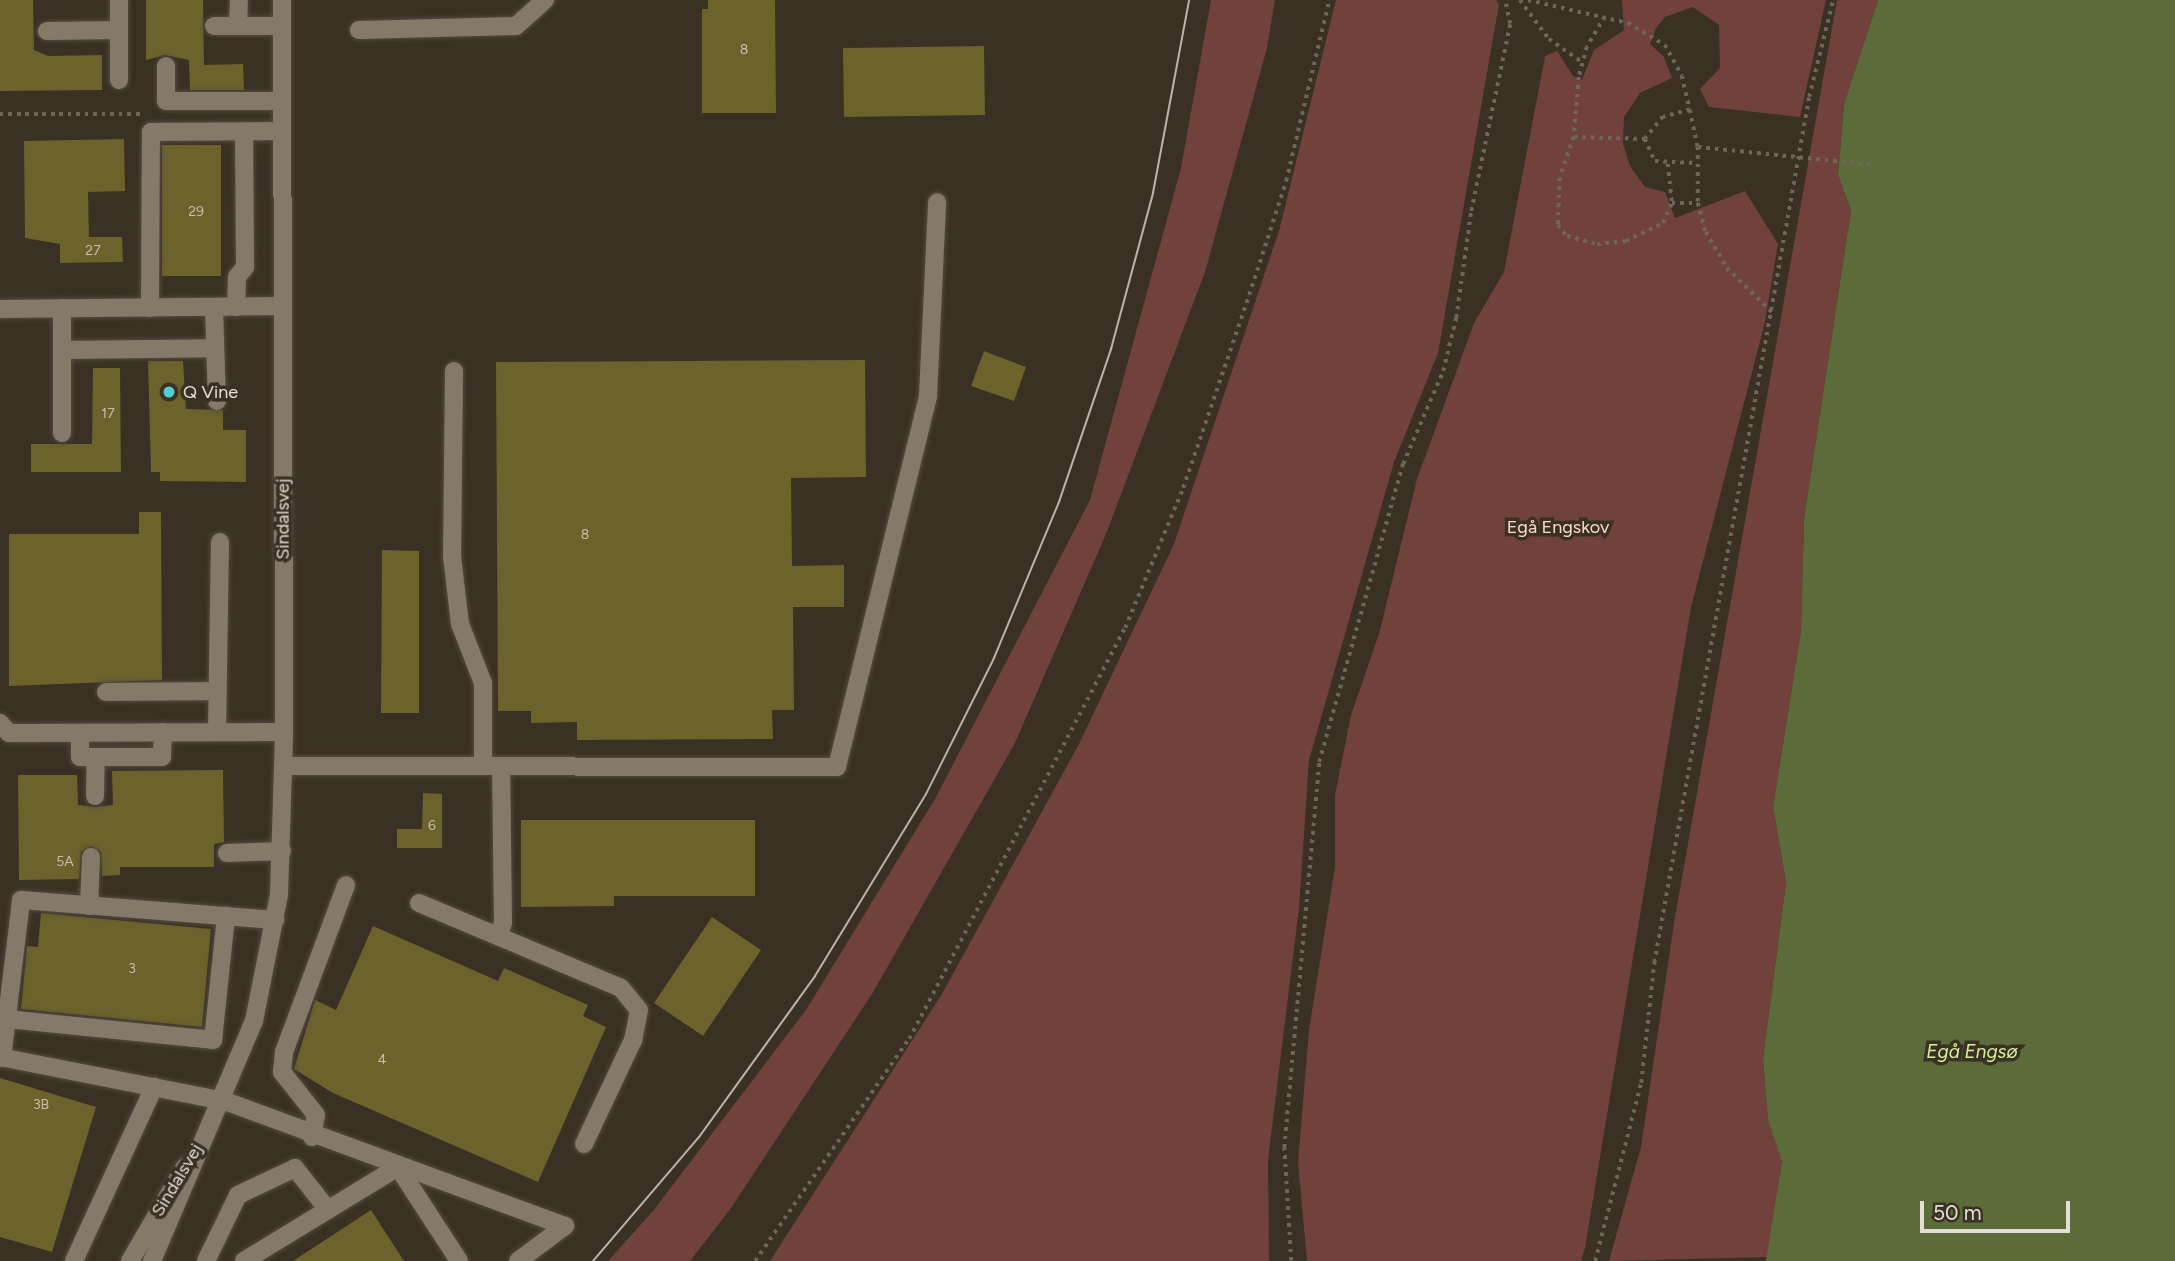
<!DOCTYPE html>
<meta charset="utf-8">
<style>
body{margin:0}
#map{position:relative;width:2175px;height:1261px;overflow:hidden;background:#3a3023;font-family:Figtree,sans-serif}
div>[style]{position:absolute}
.green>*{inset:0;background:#71423c}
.water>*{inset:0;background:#5b6b39}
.building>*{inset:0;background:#6b622c}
.path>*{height:3.5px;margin-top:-1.75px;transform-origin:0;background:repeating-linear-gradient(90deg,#6f665a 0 3.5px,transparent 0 8.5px)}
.roads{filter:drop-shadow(0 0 2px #544b40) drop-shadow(0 0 2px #544b40)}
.minor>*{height:18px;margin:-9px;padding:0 9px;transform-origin:9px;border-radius:9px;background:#857a6a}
.tram>*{height:2px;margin:-1px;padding:0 1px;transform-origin:1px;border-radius:1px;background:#bbb3aa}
.dots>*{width:19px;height:19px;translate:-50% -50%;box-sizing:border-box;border:4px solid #3a3023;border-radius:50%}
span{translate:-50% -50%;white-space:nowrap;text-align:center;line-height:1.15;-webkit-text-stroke:7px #3a3023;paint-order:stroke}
.number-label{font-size:14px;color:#c6bfac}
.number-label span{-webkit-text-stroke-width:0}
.poi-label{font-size:18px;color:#e5ded6}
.left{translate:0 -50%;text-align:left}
.street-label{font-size:18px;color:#e5ded6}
.park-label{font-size:18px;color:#fdd8d3}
.water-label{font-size:19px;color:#d5f0a1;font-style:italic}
.scale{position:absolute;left:1920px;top:1201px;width:150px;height:32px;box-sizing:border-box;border:4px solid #e5ded6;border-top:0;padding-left:9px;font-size:21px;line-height:24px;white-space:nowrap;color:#e5ded6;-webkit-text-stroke:5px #3a3023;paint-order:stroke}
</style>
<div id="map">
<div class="green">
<div style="clip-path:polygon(1211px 0,1275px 0,1267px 48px,1205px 272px,1106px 534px,1014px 745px,872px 994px,731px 1208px,690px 1261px,608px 1261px,653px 1211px,806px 1010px,935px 799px,1090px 500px,1181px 168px)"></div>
<div style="clip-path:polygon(1336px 0,1496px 0,1499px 4px,1438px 353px,1394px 462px,1309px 760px,1299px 908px,1268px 1160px,1269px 1261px,770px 1261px,942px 994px,1079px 744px,1174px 544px,1279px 231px)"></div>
<div style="clip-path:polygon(1622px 0,1826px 0,1800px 117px,1709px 107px,1700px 89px,1720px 68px,1719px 25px,1693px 7px,1665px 17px,1656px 28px,1650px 44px,1664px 57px,1672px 78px,1640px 93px,1624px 117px,1623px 144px,1630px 166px,1645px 187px,1665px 192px,1675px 218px,1745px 191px,1778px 244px,1765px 322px,1691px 607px,1585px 1248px,1581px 1261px,1307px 1261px,1298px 1162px,1309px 1030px,1335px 867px,1335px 795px,1351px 715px,1379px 634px,1417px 479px,1474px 323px,1504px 272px,1545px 56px,1557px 51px,1573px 76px,1582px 80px,1594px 50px,1624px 30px)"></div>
<div style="clip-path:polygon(1837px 0,1878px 0,1844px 104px,1838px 175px,1851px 210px,1804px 519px,1801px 631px,1773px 807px,1786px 882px,1763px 1059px,1768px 1120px,1782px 1160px,1768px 1257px,1609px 1261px,1641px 1147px,1674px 923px)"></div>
</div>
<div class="water">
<div style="clip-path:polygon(1878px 0,2175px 0,2175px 1261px,1766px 1261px,1782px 1161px,1768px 1120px,1763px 1059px,1786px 882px,1773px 807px,1801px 631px,1804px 519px,1851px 210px,1838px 175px,1844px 104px)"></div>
</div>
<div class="building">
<div style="clip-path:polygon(0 0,33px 0,34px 50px,48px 56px,102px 55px,102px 90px,0 91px)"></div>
<div style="clip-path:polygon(146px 0,203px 0,204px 65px,243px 64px,244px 90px,190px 90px,189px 60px,165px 55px,146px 60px)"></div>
<div style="clip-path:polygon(708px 0,775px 0,776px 113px,702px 113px,702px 9px,708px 9px)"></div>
<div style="clip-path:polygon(984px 46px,985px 115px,844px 117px,843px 48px)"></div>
<div style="clip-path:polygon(124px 139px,125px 191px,88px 192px,89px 237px,122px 237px,123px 262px,60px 263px,60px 244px,25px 238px,24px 141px)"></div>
<div style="clip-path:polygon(162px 145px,221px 145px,221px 276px,162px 276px)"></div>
<div style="clip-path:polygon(984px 351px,1026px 367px,1014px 401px,971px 386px)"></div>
<div style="clip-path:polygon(865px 360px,866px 477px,791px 478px,792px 566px,844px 565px,844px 607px,793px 607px,794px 710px,772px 710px,773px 739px,577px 740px,577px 722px,531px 723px,531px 711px,498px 711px,496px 362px)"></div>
<div style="clip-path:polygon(148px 361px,183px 361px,186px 409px,223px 410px,223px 430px,246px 430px,246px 482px,160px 481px,160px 472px,151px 472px)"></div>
<div style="clip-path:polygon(93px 368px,120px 368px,121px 472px,31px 472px,31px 444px,92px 444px)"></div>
<div style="clip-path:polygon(139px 512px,161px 512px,162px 680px,9px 686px,9px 534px,139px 534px)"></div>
<div style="clip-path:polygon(382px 550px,419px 551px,419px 713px,381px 713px)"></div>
<div style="clip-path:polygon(223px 770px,224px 842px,214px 844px,214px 867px,120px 867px,120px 875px,102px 876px,101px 852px,91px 846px,81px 852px,79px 879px,19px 880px,18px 775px,77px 775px,78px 805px,95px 807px,113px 805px,112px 771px)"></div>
<div style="clip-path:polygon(423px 793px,442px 794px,442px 848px,397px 848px,397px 829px,422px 829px)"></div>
<div style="clip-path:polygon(521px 820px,755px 820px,755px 896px,614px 896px,614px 906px,521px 907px)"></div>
<div style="clip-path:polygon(41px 913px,211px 929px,202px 1027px,21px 1009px,27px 946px,38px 947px)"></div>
<div style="clip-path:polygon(712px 917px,761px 950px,703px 1036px,654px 1003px)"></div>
<div style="clip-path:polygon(373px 926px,498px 981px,504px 968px,588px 1005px,583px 1016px,606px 1027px,538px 1182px,333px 1093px,294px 1069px,315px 1000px,336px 1010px)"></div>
<div style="clip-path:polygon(0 1078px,96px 1107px,52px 1252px,0 1237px)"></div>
<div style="clip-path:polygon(371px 1210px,404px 1261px,293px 1261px)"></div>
</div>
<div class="path">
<div style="left:1520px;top:0;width:49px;rotate:53.4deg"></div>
<div style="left:1549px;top:39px;width:40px;rotate:34.9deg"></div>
<div style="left:1528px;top:0;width:103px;rotate:13deg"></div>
<div style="left:1628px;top:23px;width:43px;rotate:30.7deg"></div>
<div style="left:1665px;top:45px;width:35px;rotate:61deg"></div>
<div style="left:1682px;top:76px;width:35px;rotate:77deg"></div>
<div style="left:1690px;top:110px;width:38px;rotate:78deg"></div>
<div style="left:1698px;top:147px;width:56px;rotate:90deg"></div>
<div style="left:1698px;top:203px;width:30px;rotate:75deg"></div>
<div style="left:1706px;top:232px;width:42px;rotate:59.7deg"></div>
<div style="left:1727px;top:268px;width:64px;rotate:44.4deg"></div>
<div style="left:1605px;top:17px;width:35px;rotate:121deg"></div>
<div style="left:1587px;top:47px;width:31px;rotate:105deg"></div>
<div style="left:1579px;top:77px;width:60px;rotate:94.8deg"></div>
<div style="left:1574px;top:137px;width:43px;rotate:108.9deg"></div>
<div style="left:1560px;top:178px;width:47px;rotate:92.4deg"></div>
<div style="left:1558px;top:225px;width:14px;rotate:51deg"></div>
<div style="left:1567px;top:236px;width:31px;rotate:15deg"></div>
<div style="left:1597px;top:244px;width:29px;rotate:-6deg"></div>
<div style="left:1626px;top:241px;width:41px;rotate:-25.9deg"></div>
<div style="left:1663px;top:223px;width:22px;rotate:-66deg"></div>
<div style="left:1672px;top:203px;width:26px"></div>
<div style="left:1690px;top:110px;width:28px;rotate:165deg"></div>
<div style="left:1663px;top:117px;width:28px;rotate:129deg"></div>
<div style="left:1645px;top:139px;width:24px;rotate:66deg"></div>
<div style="left:1655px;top:161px;width:40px;rotate:2.9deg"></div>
<div style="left:0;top:114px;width:144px"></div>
<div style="left:1574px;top:137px;width:71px;rotate:1.6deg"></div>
<div style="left:1698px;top:147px;width:179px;rotate:5.8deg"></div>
<div style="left:1668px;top:164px;width:39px;rotate:84deg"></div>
<div style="left:755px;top:1261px;width:270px;rotate:-55.3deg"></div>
<div style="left:909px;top:1039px;width:464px;rotate:-62.3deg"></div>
<div style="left:1125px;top:628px;width:152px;rotate:-67.5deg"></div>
<div style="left:1183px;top:488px;width:204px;rotate:-71.1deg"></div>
<div style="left:1249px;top:295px;width:120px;rotate:-72deg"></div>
<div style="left:1286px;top:181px;width:186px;rotate:-76.6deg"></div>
<div style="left:1291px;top:1261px;width:113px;rotate:-93.5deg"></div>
<div style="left:1284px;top:1148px;width:388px;rotate:-84.8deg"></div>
<div style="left:1319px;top:762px;width:310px;rotate:-74.3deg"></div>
<div style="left:1403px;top:464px;width:101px;rotate:-66.7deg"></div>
<div style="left:1443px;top:371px;width:55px;rotate:-76.2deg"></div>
<div style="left:1456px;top:318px;width:108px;rotate:-82deg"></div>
<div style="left:1471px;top:211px;width:191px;rotate:-78.2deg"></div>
<div style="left:1510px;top:24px;width:25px;rotate:-102deg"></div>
<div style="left:1595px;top:1261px;width:184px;rotate:-75.5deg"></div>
<div style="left:1641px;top:1083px;width:121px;rotate:-83.8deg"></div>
<div style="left:1654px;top:963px;width:880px;rotate:-79.85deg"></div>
<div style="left:1809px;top:97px;width:100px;rotate:-76.1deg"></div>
</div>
<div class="roads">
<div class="minor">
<div style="left:214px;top:26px;width:68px"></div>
<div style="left:238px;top:26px;width:26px;rotate:-88deg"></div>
<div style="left:359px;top:30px;width:157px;rotate:-1.5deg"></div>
<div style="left:516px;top:26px;width:39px;rotate:-42deg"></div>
<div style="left:47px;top:31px;width:72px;rotate:-0.8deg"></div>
<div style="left:166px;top:66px;width:35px;rotate:90deg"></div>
<div style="left:166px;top:101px;width:116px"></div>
<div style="left:119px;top:80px;width:80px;rotate:-90deg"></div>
<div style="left:214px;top:307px;width:94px;rotate:88.2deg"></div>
<div style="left:236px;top:307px;width:30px;rotate:-88deg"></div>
<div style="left:237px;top:277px;width:13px;rotate:-51deg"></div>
<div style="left:245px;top:267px;width:135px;rotate:-90.4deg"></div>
<div style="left:62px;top:308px;width:125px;rotate:90deg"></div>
<div style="left:150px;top:308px;width:176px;rotate:-89.7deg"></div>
<div style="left:151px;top:132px;width:131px;rotate:-0.4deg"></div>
<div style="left:0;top:309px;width:283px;rotate:-0.6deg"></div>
<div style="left:62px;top:350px;width:153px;rotate:-0.7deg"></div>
<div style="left:454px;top:371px;width:185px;rotate:90.6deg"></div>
<div style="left:452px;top:556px;width:68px;rotate:83.3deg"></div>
<div style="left:460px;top:624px;width:63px;rotate:68.7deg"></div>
<div style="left:483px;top:683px;width:83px;rotate:90deg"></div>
<div style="left:106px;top:692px;width:112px;rotate:-0.5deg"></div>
<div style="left:0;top:723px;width:13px;rotate:48deg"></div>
<div style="left:9px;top:733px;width:275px;rotate:-0.2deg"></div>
<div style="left:217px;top:732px;width:190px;rotate:-89.1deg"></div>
<div style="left:80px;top:733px;width:24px;rotate:90deg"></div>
<div style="left:80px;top:757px;width:82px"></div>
<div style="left:162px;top:757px;width:25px;rotate:-88deg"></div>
<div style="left:284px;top:766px;width:553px;rotate:0.1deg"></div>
<div style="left:837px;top:767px;width:382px;rotate:-76.2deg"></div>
<div style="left:928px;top:396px;width:194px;rotate:-87.3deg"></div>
<div style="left:95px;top:796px;width:39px;rotate:-89deg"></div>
<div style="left:227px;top:853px;width:55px;rotate:-2.1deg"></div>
<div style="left:419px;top:903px;width:219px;rotate:22.8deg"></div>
<div style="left:621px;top:988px;width:28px;rotate:51deg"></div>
<div style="left:639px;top:1010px;width:31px;rotate:101deg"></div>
<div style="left:633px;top:1040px;width:115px;rotate:115.2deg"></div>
<div style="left:89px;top:906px;width:49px;rotate:-87.7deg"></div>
<div style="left:498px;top:936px;width:14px;rotate:-69deg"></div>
<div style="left:503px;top:923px;width:157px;rotate:-90.7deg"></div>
<div style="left:7px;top:1019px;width:207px;rotate:5.8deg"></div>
<div style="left:213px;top:1040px;width:125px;rotate:-84deg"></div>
<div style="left:0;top:1057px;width:229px;rotate:11.1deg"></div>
<div style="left:225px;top:1101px;width:362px;rotate:20.2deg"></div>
<div style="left:2px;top:1058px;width:159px;rotate:-83.1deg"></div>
<div style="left:21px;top:900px;width:255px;rotate:4.5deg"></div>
<div style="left:312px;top:1137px;width:22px;rotate:-80deg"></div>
<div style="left:316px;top:1115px;width:55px;rotate:-128.3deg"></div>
<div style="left:282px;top:1072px;width:20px;rotate:-84deg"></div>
<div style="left:284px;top:1052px;width:178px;rotate:-69.6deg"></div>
<div style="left:74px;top:1261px;width:192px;rotate:-65.3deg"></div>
<div style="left:130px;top:1261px;width:109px;rotate:-59.7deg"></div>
<div style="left:152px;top:1261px;width:261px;rotate:-67deg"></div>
<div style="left:254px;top:1021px;width:128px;rotate:-78.8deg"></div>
<div style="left:279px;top:895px;width:163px;rotate:-88.2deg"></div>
<div style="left:284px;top:732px;width:732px;rotate:-90.16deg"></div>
<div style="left:206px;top:1261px;width:73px;rotate:-64.1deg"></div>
<div style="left:238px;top:1195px;width:63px;rotate:-25.3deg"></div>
<div style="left:295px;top:1168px;width:53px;rotate:51.8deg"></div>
<div style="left:244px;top:1261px;width:180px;rotate:-31.4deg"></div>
<div style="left:398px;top:1167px;width:112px;rotate:57deg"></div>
<div style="left:518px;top:1261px;width:59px;rotate:-36.7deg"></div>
</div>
</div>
<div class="tram">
<div style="left:593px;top:1261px;width:163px;rotate:-49.5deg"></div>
<div style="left:699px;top:1137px;width:198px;rotate:-54.2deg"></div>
<div style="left:815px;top:976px;width:213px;rotate:-58.6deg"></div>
<div style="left:926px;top:794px;width:152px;rotate:-63.4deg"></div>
<div style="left:994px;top:658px;width:169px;rotate:-67.4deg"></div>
<div style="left:1059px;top:502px;width:162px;rotate:-71.2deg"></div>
<div style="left:1111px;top:349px;width:162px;rotate:-74.9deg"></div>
<div style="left:1153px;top:193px;width:196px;rotate:-79.4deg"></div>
</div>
<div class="dots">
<div style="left:169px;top:392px;background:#52cdcf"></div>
</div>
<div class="number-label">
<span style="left:744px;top:50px">8</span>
<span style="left:196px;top:212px">29</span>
<span style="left:93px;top:251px">27</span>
<span style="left:108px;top:414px">17</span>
<span style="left:585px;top:535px">8</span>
<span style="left:432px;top:826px">6</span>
<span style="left:65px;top:862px">5A</span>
<span style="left:132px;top:969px">3</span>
<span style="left:382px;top:1060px">4</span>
<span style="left:41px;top:1105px">3B</span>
</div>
<div class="poi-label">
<span class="left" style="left:183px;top:392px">Q Vine</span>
</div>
<div class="street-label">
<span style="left:283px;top:519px;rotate:-90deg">Sindalsvej</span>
<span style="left:177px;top:1180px;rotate:-59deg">Sindalsvej</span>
</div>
<div class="park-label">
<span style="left:1558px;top:527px">Egå Engskov</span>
</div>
<div class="water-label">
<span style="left:1972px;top:1052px">Egå Engsø</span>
</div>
<div class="scale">50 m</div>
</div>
